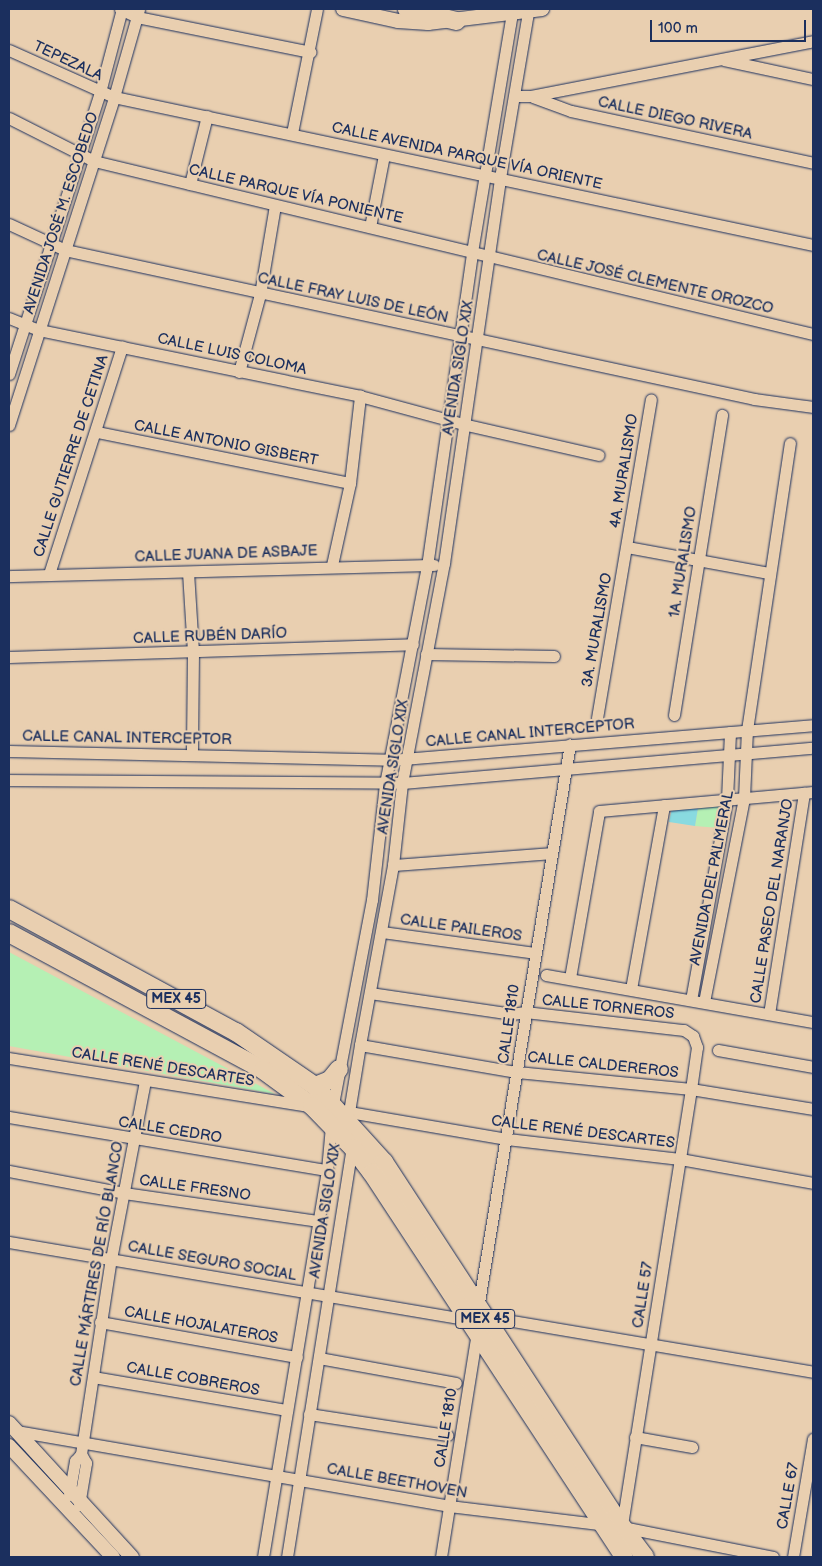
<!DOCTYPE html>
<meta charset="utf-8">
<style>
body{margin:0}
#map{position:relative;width:822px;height:1566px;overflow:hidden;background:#e9cfb0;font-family:"Balsamiq Sans",sans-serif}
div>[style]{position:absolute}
.green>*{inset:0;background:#b5f0b4}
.water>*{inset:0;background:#89dae0}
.roads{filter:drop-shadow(0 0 1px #1b2f5e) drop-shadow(0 0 1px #1b2f5e)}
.minor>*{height:11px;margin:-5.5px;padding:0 5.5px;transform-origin:5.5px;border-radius:5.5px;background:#e9cfb0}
.tertiary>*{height:14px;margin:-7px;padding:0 7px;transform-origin:7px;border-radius:7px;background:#e9cfb0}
.primary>*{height:18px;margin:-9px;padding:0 9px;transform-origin:9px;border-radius:9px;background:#e9cfb0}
span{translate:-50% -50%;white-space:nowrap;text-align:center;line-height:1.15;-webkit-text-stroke:4px #e9cfb0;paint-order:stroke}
.shield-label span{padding:1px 4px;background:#e9cfb0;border:1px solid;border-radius:4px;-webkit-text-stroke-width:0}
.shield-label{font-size:14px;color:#1b2f5e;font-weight:700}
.street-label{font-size:15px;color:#1b2f5e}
.frame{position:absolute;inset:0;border:10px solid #1b2f5e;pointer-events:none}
.scale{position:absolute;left:650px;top:20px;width:156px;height:22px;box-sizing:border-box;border:2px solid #1b2f5e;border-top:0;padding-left:6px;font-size:15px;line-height:18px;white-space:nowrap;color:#1b2f5e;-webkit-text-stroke:4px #e9cfb0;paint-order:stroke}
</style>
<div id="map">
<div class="green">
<div style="clip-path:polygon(725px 800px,719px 828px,695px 826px,699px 802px)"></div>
<div style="clip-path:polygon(9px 952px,275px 1094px,9px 1046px)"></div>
</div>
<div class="water">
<div style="clip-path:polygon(699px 802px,695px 826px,669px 822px,673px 804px)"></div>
</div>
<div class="roads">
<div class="minor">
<div style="left:120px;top:9px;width:19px;rotate:25deg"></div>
<div style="left:137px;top:17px;width:177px;rotate:11.4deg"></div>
<div style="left:9px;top:50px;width:115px;rotate:24.1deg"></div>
<div style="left:114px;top:97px;width:714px;rotate:11.95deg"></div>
<div style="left:724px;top:60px;width:91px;rotate:12.1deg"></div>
<div style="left:515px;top:96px;width:16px"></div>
<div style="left:531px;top:96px;width:287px;rotate:-11deg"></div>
<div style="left:533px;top:97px;width:40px;rotate:20.2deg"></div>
<div style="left:571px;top:111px;width:248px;rotate:12.1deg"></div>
<div style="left:9px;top:118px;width:95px;rotate:26.8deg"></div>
<div style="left:94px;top:161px;width:740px;rotate:13.53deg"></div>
<div style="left:292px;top:133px;width:126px;rotate:-78.6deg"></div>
<div style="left:190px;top:184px;width:70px;rotate:-76deg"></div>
<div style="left:9px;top:224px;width:62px;rotate:24.9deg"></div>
<div style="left:65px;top:250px;width:705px;rotate:12.2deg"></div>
<div style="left:754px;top:399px;width:60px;rotate:7.7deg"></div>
<div style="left:370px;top:227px;width:73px;rotate:-79deg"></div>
<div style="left:9px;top:318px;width:32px;rotate:22deg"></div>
<div style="left:39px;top:330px;width:328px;rotate:11.6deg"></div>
<div style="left:360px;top:396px;width:107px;rotate:15.2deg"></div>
<div style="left:463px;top:424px;width:139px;rotate:12.9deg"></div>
<div style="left:239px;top:372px;width:81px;rotate:-74.9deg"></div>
<div style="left:260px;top:294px;width:90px;rotate:-80.4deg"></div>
<div style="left:9px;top:374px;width:296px;rotate:-72.1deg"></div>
<div style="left:100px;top:92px;width:86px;rotate:-75.2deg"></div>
<div style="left:9px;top:425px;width:344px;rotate:-72.2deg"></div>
<div style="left:114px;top:97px;width:91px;rotate:-74.1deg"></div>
<div style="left:97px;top:432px;width:258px;rotate:11.4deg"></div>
<div style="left:627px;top:547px;width:144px;rotate:10.4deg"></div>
<div style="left:332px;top:565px;width:84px;rotate:-77.6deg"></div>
<div style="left:350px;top:483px;width:88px;rotate:-83.4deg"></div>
<div style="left:188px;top:572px;width:80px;rotate:86.4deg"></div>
<div style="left:193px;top:652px;width:102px;rotate:90.6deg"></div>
<div style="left:49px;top:574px;width:239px;rotate:-72.2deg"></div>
<div style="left:9px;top:576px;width:425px;rotate:-1.5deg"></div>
<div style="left:426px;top:654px;width:128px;rotate:0.9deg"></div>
<div style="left:9px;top:657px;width:404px;rotate:-1.8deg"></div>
<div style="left:674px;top:715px;width:304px;rotate:-80.9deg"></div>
<div style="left:597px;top:718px;width:323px;rotate:-80.4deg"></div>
<div style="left:9px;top:751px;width:382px;rotate:1.3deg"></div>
<div style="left:391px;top:760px;width:423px;rotate:-4.7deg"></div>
<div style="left:9px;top:780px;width:393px;rotate:0.4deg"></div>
<div style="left:402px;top:783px;width:412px;rotate:-4.9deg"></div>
<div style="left:393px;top:865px;width:158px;rotate:-4.3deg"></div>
<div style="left:382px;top:932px;width:154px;rotate:7.8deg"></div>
<div style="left:546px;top:975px;width:271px;rotate:10deg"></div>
<div style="left:570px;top:978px;width:169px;rotate:-80.1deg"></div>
<div style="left:599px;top:811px;width:215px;rotate:-5.1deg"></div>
<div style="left:631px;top:989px;width:187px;rotate:-79.8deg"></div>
<div style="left:370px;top:993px;width:144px;rotate:8.4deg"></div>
<div style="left:512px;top:1014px;width:13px;rotate:-9deg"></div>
<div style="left:525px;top:1012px;width:160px;rotate:6.5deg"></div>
<div style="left:684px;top:1030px;width:11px;rotate:34deg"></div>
<div style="left:693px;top:1036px;width:12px;rotate:70deg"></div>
<div style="left:697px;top:1047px;width:42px;rotate:98.1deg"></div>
<div style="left:691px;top:1089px;width:443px;rotate:99deg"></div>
<div style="left:691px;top:1000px;width:204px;rotate:-79.8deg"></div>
<div style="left:727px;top:799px;width:67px;rotate:-87.4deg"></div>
<div style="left:704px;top:1002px;width:208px;rotate:-78.9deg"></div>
<div style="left:744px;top:798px;width:68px;rotate:-87.5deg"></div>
<div style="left:747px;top:730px;width:290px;rotate:-81.5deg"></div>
<div style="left:769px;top:1014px;width:224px;rotate:-81deg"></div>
<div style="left:360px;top:1045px;width:159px;rotate:9.8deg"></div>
<div style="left:517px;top:1072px;width:175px;rotate:5.6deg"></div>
<div style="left:691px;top:1089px;width:124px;rotate:9.3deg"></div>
<div style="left:718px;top:1050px;width:97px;rotate:10.1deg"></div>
<div style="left:9px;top:1058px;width:303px;rotate:9.1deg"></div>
<div style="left:349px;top:1112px;width:160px;rotate:9.7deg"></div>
<div style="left:507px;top:1139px;width:174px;rotate:6.6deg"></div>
<div style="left:680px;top:1159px;width:135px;rotate:10.2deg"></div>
<div style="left:9px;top:1117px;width:322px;rotate:9.5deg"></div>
<div style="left:350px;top:1125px;width:13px;rotate:-94deg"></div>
<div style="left:349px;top:1112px;width:68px;rotate:-80.7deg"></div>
<div style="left:360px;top:1045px;width:183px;rotate:-79.6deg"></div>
<div style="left:393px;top:865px;width:82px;rotate:-83.7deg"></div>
<div style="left:402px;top:783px;width:224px;rotate:-79.2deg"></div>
<div style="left:444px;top:563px;width:389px;rotate:-81.7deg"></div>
<div style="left:500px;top:178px;width:168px;rotate:-80.4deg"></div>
<div style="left:9px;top:1171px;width:117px;rotate:10.8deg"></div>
<div style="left:124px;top:1193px;width:197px;rotate:8.2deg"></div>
<div style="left:9px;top:1242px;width:467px;rotate:9.6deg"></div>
<div style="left:478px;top:1308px;width:571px;rotate:-80.74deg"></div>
<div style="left:483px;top:1316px;width:335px;rotate:9.6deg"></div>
<div style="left:100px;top:1322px;width:200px;rotate:10.1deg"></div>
<div style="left:319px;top:1358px;width:139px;rotate:10.3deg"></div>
<div style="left:93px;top:1377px;width:197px;rotate:9.7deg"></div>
<div style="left:309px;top:1414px;width:140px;rotate:8.7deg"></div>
<div style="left:16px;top:1431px;width:439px;rotate:9.8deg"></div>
<div style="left:449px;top:1506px;width:174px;rotate:6.9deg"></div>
<div style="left:622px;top:1527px;width:154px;rotate:11.2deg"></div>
<div style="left:635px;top:1437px;width:58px;rotate:10deg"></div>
<div style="left:69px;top:1495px;width:35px;rotate:-80deg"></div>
<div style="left:75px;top:1461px;width:9px;rotate:-49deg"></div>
<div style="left:81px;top:1454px;width:197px;rotate:-81.3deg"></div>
<div style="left:111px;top:1259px;width:181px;rotate:-79.2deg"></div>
<div style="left:79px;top:1505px;width:43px;rotate:-80.5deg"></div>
<div style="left:86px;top:1463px;width:10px;rotate:-119deg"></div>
<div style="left:263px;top:1557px;width:392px;rotate:-80.6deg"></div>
<div style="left:327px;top:1170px;width:66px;rotate:-84.8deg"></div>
<div style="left:333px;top:1104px;width:208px;rotate:-79.2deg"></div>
<div style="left:372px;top:900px;width:117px;rotate:-83.6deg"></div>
<div style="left:385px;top:784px;width:222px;rotate:-79.1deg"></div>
<div style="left:427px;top:566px;width:317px;rotate:-81.8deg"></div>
<div style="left:472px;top:252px;width:241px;rotate:-80.5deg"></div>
<div style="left:287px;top:1557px;width:416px;rotate:-81deg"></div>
<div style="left:441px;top:1557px;width:227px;rotate:-80.9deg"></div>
<div style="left:793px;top:1557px;width:120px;rotate:-80.4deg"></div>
</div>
<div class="tertiary">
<div style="left:343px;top:9px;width:56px;rotate:12.3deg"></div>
<div style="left:398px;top:21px;width:30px;rotate:4deg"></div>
<div style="left:428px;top:23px;width:115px;rotate:-7deg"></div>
<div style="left:9px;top:1423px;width:182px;rotate:47.5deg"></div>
<div style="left:9px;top:1446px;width:152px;rotate:46.9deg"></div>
</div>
<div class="primary">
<div style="left:407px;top:9px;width:51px;rotate:13.5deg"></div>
<div style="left:9px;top:909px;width:258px;rotate:28.5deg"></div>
<div style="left:236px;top:1032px;width:96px;rotate:34.4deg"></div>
<div style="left:315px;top:1086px;width:103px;rotate:47.8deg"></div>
<div style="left:384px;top:1162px;width:424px;rotate:56.9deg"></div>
<div style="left:615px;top:1517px;width:50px;rotate:53.1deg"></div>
<div style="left:9px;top:933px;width:289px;rotate:28.3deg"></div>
<div style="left:263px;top:1070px;width:61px;rotate:36.3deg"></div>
<div style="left:312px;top:1106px;width:59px;rotate:45.7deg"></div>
<div style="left:353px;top:1148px;width:31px;rotate:53deg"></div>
<div style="left:372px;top:1173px;width:459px;rotate:56.7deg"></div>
<div style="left:315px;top:1086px;width:16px;rotate:-22deg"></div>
<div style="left:330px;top:1080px;width:14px;rotate:-51deg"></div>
</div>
</div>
<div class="shield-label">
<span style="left:176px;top:999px">MEX 45</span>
<span style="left:485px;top:1319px">MEX 45</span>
</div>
<div class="street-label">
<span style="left:68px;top:61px;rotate:25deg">TEPEZALA</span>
<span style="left:675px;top:118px;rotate:12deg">CALLE DIEGO RIVERA</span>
<span style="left:467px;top:156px;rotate:12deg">CALLE AVENIDA PARQUE VÍA ORIENTE</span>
<span style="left:296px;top:194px;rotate:13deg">CALLE PARQUE VÍA PONIENTE</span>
<span style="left:61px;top:213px;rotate:-72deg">AVENIDA JOSÉ M. ESCOBEDO</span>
<span style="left:655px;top:282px;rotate:13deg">CALLE JOSÉ CLEMENTE OROZCO</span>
<span style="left:353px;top:298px;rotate:12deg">CALLE FRAY LUIS DE LEÓN</span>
<span style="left:232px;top:354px;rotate:12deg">CALLE LUIS COLOMA</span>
<span style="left:458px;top:368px;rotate:-81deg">AVENIDA SIGLO XIX</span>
<span style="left:226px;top:443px;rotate:11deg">CALLE ANTONIO GISBERT</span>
<span style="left:71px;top:456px;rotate:-72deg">CALLE GUTIERRE DE CETINA</span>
<span style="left:624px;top:471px;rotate:-81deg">4A. MURALISMO</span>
<span style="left:226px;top:554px;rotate:-2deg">CALLE JUANA DE ASBAJE</span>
<span style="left:683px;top:562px;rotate:-81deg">1A. MURALISMO</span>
<span style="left:597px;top:630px;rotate:-80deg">3A. MURALISMO</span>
<span style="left:210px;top:636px;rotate:-2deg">CALLE RUBÉN DARÍO</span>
<span style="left:530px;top:733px;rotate:-5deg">CALLE CANAL INTERCEPTOR</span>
<span style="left:127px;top:738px;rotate:1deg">CALLE CANAL INTERCEPTOR</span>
<span style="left:393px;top:767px;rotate:-81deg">AVENIDA SIGLO XIX</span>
<span style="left:712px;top:878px;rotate:-79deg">AVENIDA DEL PALMERAL</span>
<span style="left:772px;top:901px;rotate:-81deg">CALLE PASEO DEL NARANJO</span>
<span style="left:461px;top:928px;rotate:8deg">CALLE PAILEROS</span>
<span style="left:608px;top:1007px;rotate:6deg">CALLE TORNEROS</span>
<span style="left:509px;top:1024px;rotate:-82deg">CALLE 1810</span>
<span style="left:603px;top:1065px;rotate:6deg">CALLE CALDEREROS</span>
<span style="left:163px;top:1067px;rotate:9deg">CALLE RENÉ DESCARTES</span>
<span style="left:170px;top:1130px;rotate:9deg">CALLE CEDRO</span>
<span style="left:583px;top:1132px;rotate:7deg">CALLE RENÉ DESCARTES</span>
<span style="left:195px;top:1188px;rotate:8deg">CALLE FRESNO</span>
<span style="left:325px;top:1211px;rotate:-81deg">AVENIDA SIGLO XIX</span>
<span style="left:212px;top:1261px;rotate:10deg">CALLE SEGURO SOCIAL</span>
<span style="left:97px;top:1264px;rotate:-80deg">CALLE MÁRTIRES DE RÍO BLANCO</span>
<span style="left:643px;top:1295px;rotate:-81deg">CALLE 57</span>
<span style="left:201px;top:1325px;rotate:10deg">CALLE HOJALATEROS</span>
<span style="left:193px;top:1379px;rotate:10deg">CALLE COBREROS</span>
<span style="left:446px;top:1428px;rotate:-81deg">CALLE 1810</span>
<span style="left:397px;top:1481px;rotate:10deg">CALLE BEETHOVEN</span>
<span style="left:788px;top:1496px;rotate:-80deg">CALLE 67</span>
</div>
<div class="frame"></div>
<div class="scale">100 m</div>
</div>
